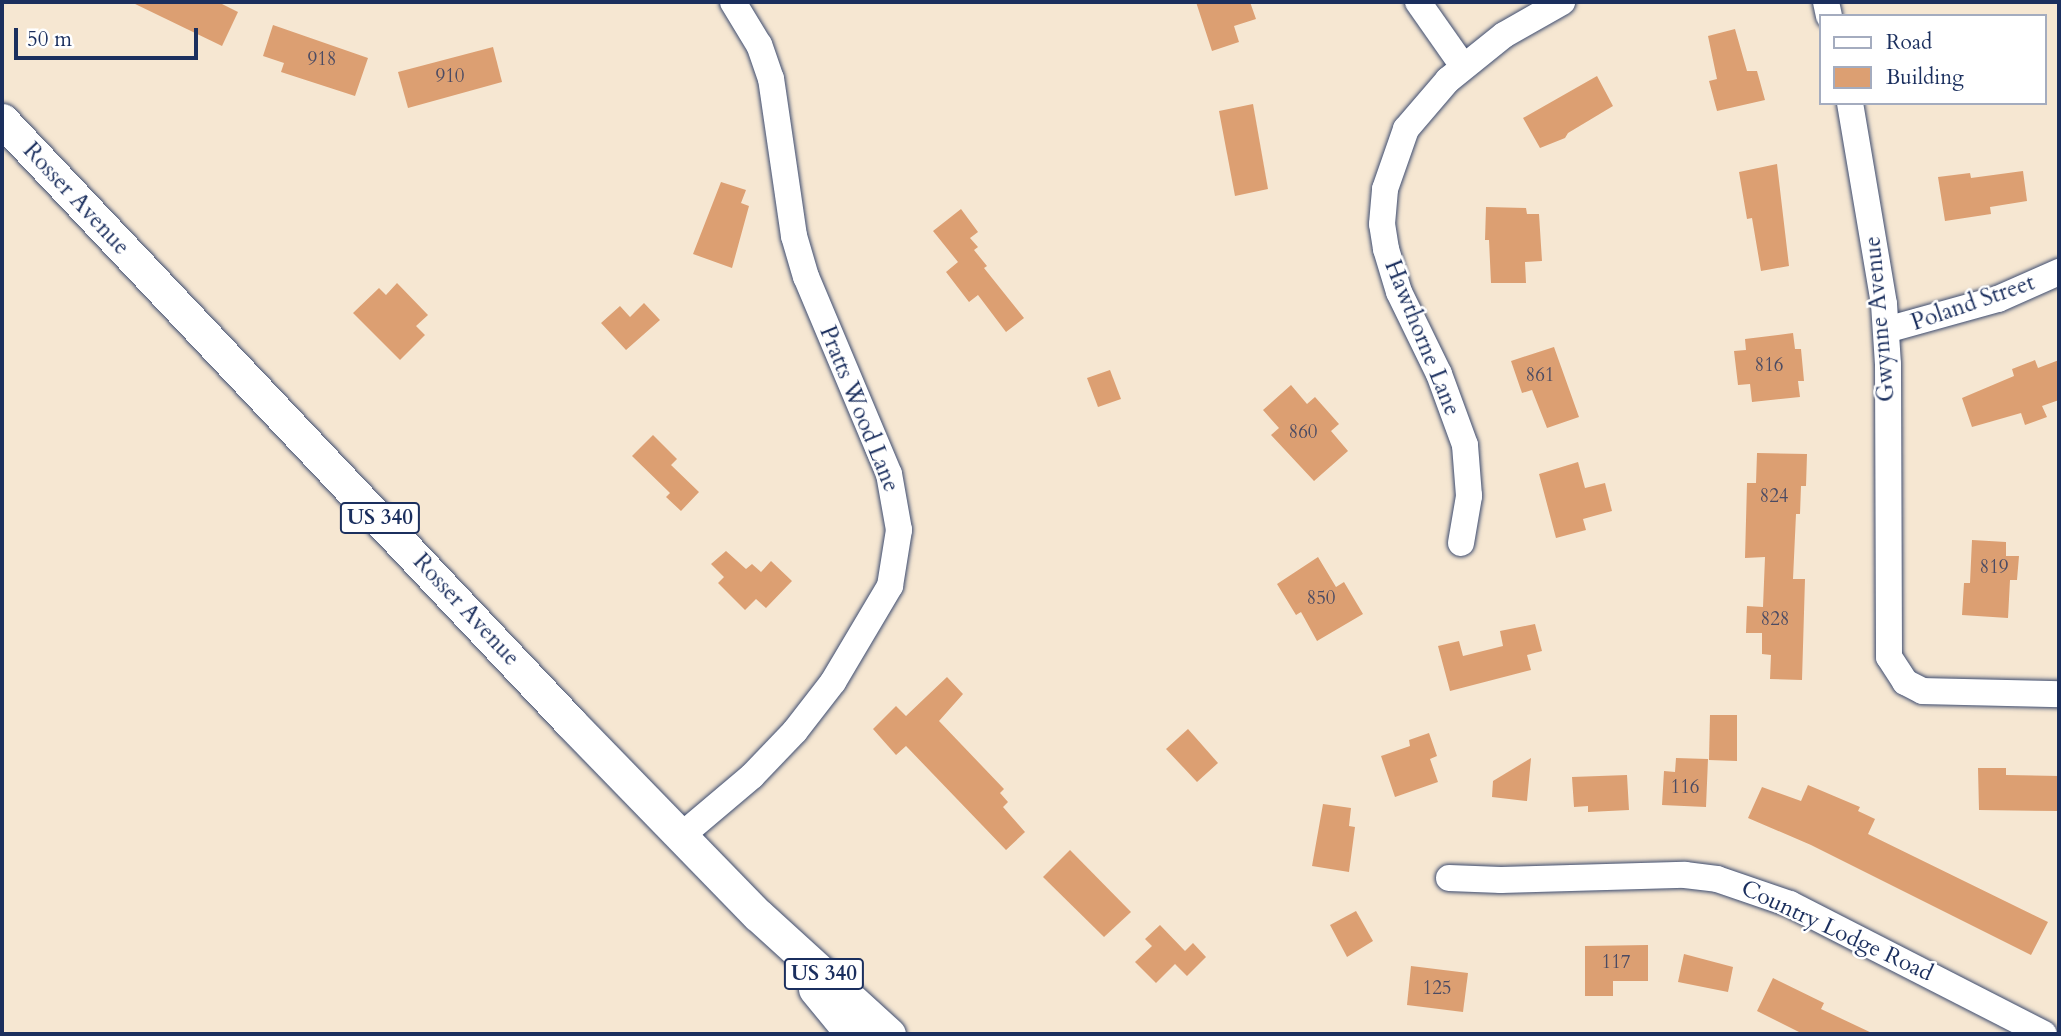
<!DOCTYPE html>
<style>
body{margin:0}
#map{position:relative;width:2061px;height:1036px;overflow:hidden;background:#f6e7d2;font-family:Cardo,serif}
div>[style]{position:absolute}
.building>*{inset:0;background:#dc9f72}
.roads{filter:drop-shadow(0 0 2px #3c4b6f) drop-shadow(0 0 2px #3c4b6f)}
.minor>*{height:26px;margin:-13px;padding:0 13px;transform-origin:13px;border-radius:13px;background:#fff}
.major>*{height:33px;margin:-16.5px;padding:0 16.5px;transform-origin:16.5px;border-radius:16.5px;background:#fff}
span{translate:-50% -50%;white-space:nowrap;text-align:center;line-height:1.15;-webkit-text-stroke:5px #fff;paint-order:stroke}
.number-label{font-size:19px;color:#4b4b63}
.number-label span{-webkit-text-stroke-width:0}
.shield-label span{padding:2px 5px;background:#fff;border:2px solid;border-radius:5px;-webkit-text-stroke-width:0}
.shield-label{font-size:21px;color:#1b2f5e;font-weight:700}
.street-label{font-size:23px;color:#1b2f5e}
.frame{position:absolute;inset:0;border:4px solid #1b2f5e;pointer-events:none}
.legend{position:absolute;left:1819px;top:14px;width:228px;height:91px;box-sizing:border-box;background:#fff;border:2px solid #a4acbf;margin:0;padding:9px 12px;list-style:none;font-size:21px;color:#1b2f5e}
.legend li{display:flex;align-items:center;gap:14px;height:35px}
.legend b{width:35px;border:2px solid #a4acbf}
.scale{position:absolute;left:14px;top:28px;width:184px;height:32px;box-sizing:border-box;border:4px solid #1b2f5e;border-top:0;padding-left:9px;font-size:21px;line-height:24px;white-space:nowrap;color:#1b2f5e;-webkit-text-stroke:5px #fff;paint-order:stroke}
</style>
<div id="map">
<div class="building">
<div style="clip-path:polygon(131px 2px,218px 2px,238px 12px,222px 46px)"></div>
<div style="clip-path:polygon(1196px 2px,1250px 2px,1256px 19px,1234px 26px,1239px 42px,1212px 51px)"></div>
<div style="clip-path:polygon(273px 25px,368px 58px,355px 96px,281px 72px,284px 63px,263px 56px)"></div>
<div style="clip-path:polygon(1735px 29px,1747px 71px,1757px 71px,1765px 100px,1717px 111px,1709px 81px,1717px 79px,1708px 36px)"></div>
<div style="clip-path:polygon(493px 47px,502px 82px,408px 108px,398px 72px)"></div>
<div style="clip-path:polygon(1597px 76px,1613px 106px,1568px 133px,1565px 138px,1540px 148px,1523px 118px)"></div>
<div style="clip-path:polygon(1253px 104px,1268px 189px,1235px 196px,1219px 111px)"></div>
<div style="clip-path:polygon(1777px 164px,1789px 266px,1761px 271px,1752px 218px,1747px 219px,1739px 172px)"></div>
<div style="clip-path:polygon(2023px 171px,2027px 201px,1990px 207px,1991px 214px,1945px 221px,1938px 177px,1970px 173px,1971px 178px)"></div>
<div style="clip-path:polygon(721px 182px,746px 190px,741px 203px,749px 206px,732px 268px,693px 254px)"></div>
<div style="clip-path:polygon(1486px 207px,1526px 208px,1527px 214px,1539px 214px,1542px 261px,1525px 262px,1526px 283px,1491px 283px,1489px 240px,1485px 240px)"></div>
<div style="clip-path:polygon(961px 209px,978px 232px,970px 238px,978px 247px,974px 250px,987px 266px,984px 268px,1024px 318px,1006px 332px,978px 295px,969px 302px,946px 272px,958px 262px,933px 231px)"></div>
<div style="clip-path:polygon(397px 283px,428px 315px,416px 326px,425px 335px,400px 360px,353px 313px,379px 288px,386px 295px)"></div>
<div style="clip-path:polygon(644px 303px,660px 320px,626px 350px,601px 323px,620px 306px,630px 317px)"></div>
<div style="clip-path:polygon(1793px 333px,1795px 349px,1801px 349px,1804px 381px,1798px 381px,1800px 397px,1752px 402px,1750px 384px,1738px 385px,1734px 351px,1746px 350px,1745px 339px)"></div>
<div style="clip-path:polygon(1554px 347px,1579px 417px,1547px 428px,1532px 390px,1522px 393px,1511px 361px)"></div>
<div style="clip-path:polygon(2035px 360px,2038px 368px,2059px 360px,2059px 400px,2042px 406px,2047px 417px,2025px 425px,2021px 413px,1972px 427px,1962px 398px,2014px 376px,2012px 369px)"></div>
<div style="clip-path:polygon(1110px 370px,1121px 399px,1098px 407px,1087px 378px)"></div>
<div style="clip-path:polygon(1291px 385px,1307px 404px,1315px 397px,1339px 424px,1331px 431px,1348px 451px,1314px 481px,1271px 435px,1279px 428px,1263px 410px)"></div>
<div style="clip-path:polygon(653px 435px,677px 459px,671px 465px,699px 492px,681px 511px,666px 497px,670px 493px,632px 456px)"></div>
<div style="clip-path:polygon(1757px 453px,1807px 454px,1806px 486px,1801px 486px,1800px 514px,1796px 514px,1793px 579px,1805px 579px,1802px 680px,1770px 679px,1771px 655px,1762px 654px,1762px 633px,1746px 633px,1747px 606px,1763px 607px,1765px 557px,1745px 558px,1747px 483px,1756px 483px)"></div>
<div style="clip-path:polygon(1578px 462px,1585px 488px,1605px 483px,1612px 511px,1583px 519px,1586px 530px,1556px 538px,1539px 474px)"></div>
<div style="clip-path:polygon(1972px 540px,2006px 542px,2006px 556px,2019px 556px,2017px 580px,2010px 580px,2008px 618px,1962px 615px,1964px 583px,1970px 583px)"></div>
<div style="clip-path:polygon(726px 551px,746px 569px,752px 564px,761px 572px,771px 561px,792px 581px,766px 608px,756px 599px,745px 610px,718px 583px,724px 577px,711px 564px)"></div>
<div style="clip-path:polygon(1318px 557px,1336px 587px,1344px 582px,1363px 614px,1317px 641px,1301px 612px,1296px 615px,1277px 584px)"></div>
<div style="clip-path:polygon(1535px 624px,1542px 651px,1527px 655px,1531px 670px,1450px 691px,1438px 646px,1459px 641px,1463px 656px,1503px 646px,1500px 631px)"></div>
<div style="clip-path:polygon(947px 677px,963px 694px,939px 721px,1004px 789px,1000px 793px,1008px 802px,1003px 807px,1025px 832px,1006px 850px,906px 746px,896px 755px,873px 729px,896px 706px,906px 716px)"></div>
<div style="clip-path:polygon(1710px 715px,1737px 715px,1737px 761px,1709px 760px)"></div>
<div style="clip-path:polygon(1188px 729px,1218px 763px,1197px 782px,1166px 749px)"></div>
<div style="clip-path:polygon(1429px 733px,1437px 756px,1430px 759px,1438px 782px,1395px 797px,1381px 756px,1410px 746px,1409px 740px)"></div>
<div style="clip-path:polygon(1531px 758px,1527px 801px,1492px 797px,1493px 781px)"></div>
<div style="clip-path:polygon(1676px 758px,1708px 759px,1706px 807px,1662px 805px,1664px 771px,1675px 772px)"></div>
<div style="clip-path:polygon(1978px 768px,2006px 768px,2006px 775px,2059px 776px,2058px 811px,1979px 810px)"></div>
<div style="clip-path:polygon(1627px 775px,1629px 810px,1588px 812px,1588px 806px,1574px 807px,1572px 777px)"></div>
<div style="clip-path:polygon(1808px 785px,1860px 807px,1858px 811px,1875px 819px,1868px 834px,2048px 922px,2031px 955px,1811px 845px,1748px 818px,1762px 787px,1801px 801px)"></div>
<div style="clip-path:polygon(1323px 804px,1351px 808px,1349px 826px,1355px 827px,1349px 872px,1312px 866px)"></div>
<div style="clip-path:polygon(1070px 850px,1131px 912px,1104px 937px,1043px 877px)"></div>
<div style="clip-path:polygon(1356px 911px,1373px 941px,1347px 957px,1330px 925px)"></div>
<div style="clip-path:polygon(1160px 925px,1185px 951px,1193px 943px,1206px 957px,1187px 976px,1175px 964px,1156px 983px,1135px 962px,1152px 946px,1145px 939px)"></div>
<div style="clip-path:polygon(1648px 945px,1648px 981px,1613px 981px,1613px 996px,1585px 996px,1585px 946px)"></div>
<div style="clip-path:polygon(1684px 954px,1733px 967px,1728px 992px,1678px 982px)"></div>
<div style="clip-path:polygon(1411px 966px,1468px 973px,1463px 1012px,1407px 1005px)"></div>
<div style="clip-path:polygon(1773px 978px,1824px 1003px,1821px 1009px,1874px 1034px,1803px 1034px,1757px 1011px)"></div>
</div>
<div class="roads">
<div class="minor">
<div style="left:1418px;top:2px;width:78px;rotate:54.9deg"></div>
<div style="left:1826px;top:2px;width:14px;rotate:78deg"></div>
<div style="left:1850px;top:103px;width:204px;rotate:80.4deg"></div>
<div style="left:1884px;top:304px;width:61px;rotate:86.2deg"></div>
<div style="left:1888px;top:365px;width:292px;rotate:89.8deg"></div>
<div style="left:1889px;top:657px;width:30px;rotate:57deg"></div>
<div style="left:1905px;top:682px;width:20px;rotate:27deg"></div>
<div style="left:1923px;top:691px;width:136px;rotate:1.3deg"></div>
<div style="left:1886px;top:330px;width:116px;rotate:-15.5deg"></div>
<div style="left:1998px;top:299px;width:67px;rotate:-23.9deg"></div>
<div style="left:1461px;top:543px;width:48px;rotate:-80.3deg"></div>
<div style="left:1469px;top:496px;width:51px;rotate:-94.5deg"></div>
<div style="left:1465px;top:445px;width:76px;rotate:-110.1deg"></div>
<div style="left:1439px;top:374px;width:91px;rotate:-116deg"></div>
<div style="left:1399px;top:292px;width:45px;rotate:-106.8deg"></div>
<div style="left:1386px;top:249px;width:25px;rotate:-99deg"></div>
<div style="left:1382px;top:224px;width:35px;rotate:-85deg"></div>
<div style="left:1385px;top:189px;width:64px;rotate:-70.7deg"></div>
<div style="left:1406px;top:129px;width:65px;rotate:-49.4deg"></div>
<div style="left:1448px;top:80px;width:72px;rotate:-38.8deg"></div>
<div style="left:1504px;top:35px;width:67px;rotate:-29.6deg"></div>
<div style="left:681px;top:836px;width:93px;rotate:-40.2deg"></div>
<div style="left:752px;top:776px;width:62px;rotate:-46.3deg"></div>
<div style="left:795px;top:731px;width:62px;rotate:-52.2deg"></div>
<div style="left:833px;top:682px;width:112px;rotate:-59.3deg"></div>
<div style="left:890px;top:586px;width:57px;rotate:-80.9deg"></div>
<div style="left:899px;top:530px;width:57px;rotate:-100.1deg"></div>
<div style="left:889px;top:474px;width:214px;rotate:-112.8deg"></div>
<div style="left:806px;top:277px;width:43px;rotate:-106.3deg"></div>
<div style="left:794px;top:236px;width:159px;rotate:-98.3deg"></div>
<div style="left:771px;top:79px;width:36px;rotate:-109deg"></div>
<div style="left:759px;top:45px;width:50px;rotate:-121.2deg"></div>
<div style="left:1449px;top:878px;width:52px;rotate:2.2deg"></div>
<div style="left:1501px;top:880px;width:184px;rotate:-1.6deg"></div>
<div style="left:1685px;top:875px;width:32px;rotate:7deg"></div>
<div style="left:1717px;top:879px;width:77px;rotate:18.9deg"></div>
<div style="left:1790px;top:904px;width:285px;rotate:27.1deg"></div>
</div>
<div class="major">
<div style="left:2px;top:120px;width:828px;rotate:46.66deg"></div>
<div style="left:570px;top:722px;width:269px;rotate:45.8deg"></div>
<div style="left:758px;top:915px;width:177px;rotate:42.3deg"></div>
<div style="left:815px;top:989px;width:58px;rotate:50.6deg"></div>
</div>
</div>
<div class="number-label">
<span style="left:322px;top:60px">918</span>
<span style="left:450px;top:77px">910</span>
<span style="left:1769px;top:366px">816</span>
<span style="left:1540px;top:376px">861</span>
<span style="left:1303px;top:433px">860</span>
<span style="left:1774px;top:497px">824</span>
<span style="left:1994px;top:568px">819</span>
<span style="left:1321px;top:599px">850</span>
<span style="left:1775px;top:620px">828</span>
<span style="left:1685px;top:788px">116</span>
<span style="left:1616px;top:963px">117</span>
<span style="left:1437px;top:989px">125</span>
</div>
<div class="shield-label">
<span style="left:380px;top:518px">US 340</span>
<span style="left:824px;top:974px">US 340</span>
</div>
<div class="street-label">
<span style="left:76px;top:199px;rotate:47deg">Rosser Avenue</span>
<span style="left:1973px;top:303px;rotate:-19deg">Poland Street</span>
<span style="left:1880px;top:319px;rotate:-95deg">Gwynne Avenue</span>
<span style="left:1422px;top:338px;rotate:68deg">Hawthorne Lane</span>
<span style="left:859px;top:409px;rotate:68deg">Pratts Wood Lane</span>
<span style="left:466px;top:610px;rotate:47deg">Rosser Avenue</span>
<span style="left:1837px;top:931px;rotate:25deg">Country Lodge Road</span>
</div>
<div class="frame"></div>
<ul class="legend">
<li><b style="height:9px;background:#fff"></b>Road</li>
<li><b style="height:19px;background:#dc9f72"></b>Building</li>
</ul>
<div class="scale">50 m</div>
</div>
